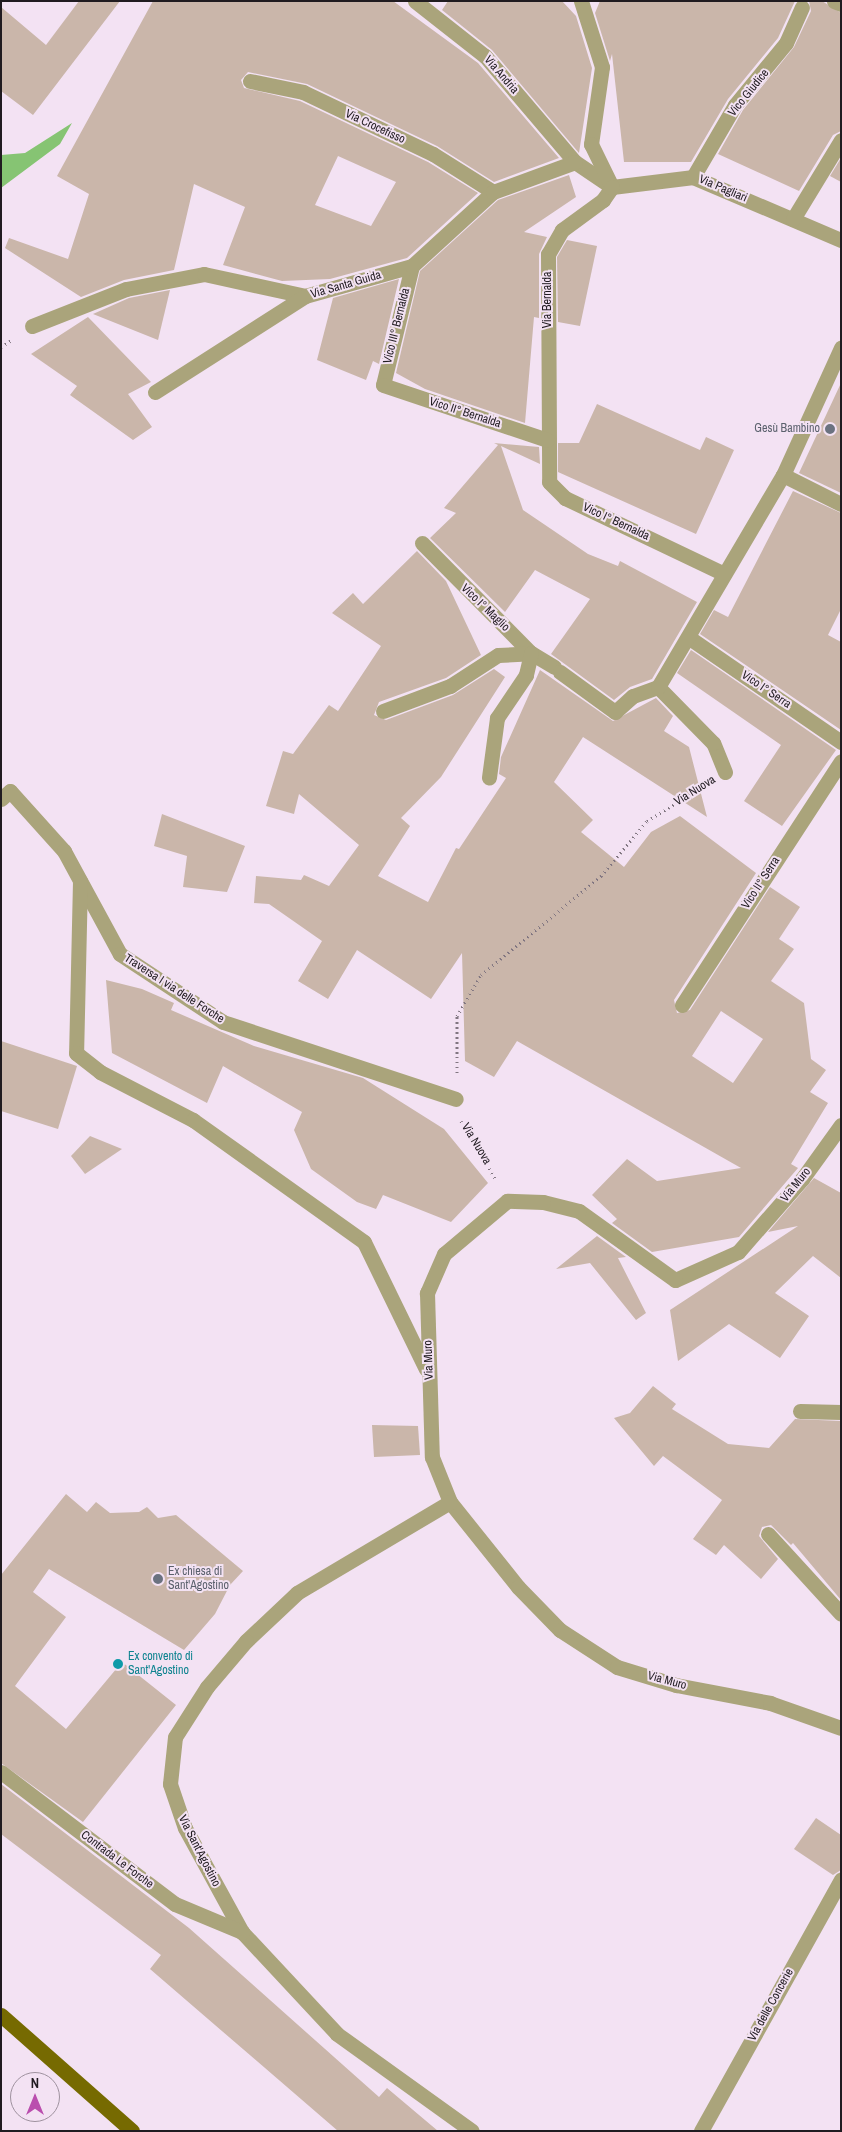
<!DOCTYPE html>
<meta charset="utf-8">
<style>
body{margin:0}
#map{position:relative;width:842px;height:2132px;overflow:hidden;background:#f3e2f3;font-family:"Archivo Narrow",sans-serif}
div>[style]{position:absolute}
.forest>*{inset:0;background:#86c473}
.building>*{inset:0;background:#cab6aa}
.path>*{height:3px;margin-top:-1.5px;transform-origin:0;background:repeating-linear-gradient(90deg,#817681 0 1px,transparent 0 5px)}
.service>*{height:15px;margin:-7.5px;padding:0 7.5px;transform-origin:7.5px;border-radius:7.5px;background:#aaa47b}
.minor>*{height:15px;margin:-7.5px;padding:0 7.5px;transform-origin:7.5px;border-radius:7.5px;background:#aaa47b}
.primary>*{height:15px;margin:-7.5px;padding:0 7.5px;transform-origin:7.5px;border-radius:7.5px;background:#766a01}
.dots>*{width:14px;height:14px;translate:-50% -50%;box-sizing:border-box;border:2px solid #f3e2f3;border-radius:50%}
span{translate:-50% -50%;white-space:nowrap;text-align:center;line-height:1.15;-webkit-text-stroke:4px #f3e2f3;paint-order:stroke}
.street-label{font-size:12px;color:#201b20}
.worship-label{font-size:12px;color:#5b616d}
.right{translate:-100% -50%;text-align:right}
.left{translate:0 -50%;text-align:left}
.culture-label{font-size:12px;color:#0d838f}
.frame{position:absolute;inset:0;border:2px solid #201b20;pointer-events:none}
.north{position:absolute;left:10px;top:2072px;width:50px;height:50px;box-sizing:border-box;background:#f3e2f3;border:1px solid #9f929f;border-radius:50%;rotate:0deg;font-size:14px;font-weight:700;line-height:20px;text-align:center;color:#201b20}
.north::after{content:'';display:block;margin:auto;width:18px;height:22px;background:#ba4eae;clip-path:polygon(50% 0,100% 100%,50% 72%,0 100%)}
</style>
<div id="map">
<div class="forest">
<div style="clip-path:polygon(72px 123px,60px 144px,1px 188px,1px 155px,25px 153px)"></div>
</div>
<div class="building">
<div style="clip-path:polygon(79px 1px,120px 1px,33px 115px,1px 91px,1px 7px,46px 45px)"></div>
<div style="clip-path:polygon(evenodd,153px 1px,393px 1px,478px 63px,559px 158px,494px 182px,437px 146px,307px 84px,248px 72px,241px 80px,244px 88px,300px 101px,428px 162px,478px 193px,407px 258px,330px 279px,282px 281px,223px 265px,245px 207px,194px 184px,174px 270px,124px 280px,81px 297px,5px 248px,9px 238px,68px 259px,89px 194px,57px 176px,153px 1px,338px 156px,396px 182px,371px 226px,315px 205px,338px 156px)"></div>
<div style="clip-path:polygon(448px 1px,562px 1px,576px 16px,592px 68px,579px 153px,492px 50px,442px 10px)"></div>
<div style="clip-path:polygon(600px 1px,795px 1px,778px 38px,728px 99px,691px 162px,624px 162px,612px 54px,610px 61px,595px 13px)"></div>
<div style="clip-path:polygon(809px 1px,822px 1px,841px 13px,841px 131px,833px 135px,799px 191px,718px 154px,743px 110px,794px 47px,811px 11px)"></div>
<div style="clip-path:polygon(841px 158px,841px 182px,830px 176px)"></div>
<div style="clip-path:polygon(569px 175px,576px 197px,524px 232px,547px 237px,539px 254px,539px 318px,534px 317px,525px 423px,425px 389px,396px 373px,420px 271px,498px 200px)"></div>
<div style="clip-path:polygon(567px 240px,597px 246px,580px 326px,558px 322px,557px 257px)"></div>
<div style="clip-path:polygon(399px 279px,379px 364px,373px 361px,366px 380px,317px 360px,333px 298px)"></div>
<div style="clip-path:polygon(170px 290px,158px 340px,93px 314px,129px 298px)"></div>
<div style="clip-path:polygon(88px 317px,151px 382px,128px 394px,152px 427px,133px 440px,70px 395px,77px 386px,31px 354px)"></div>
<div style="clip-path:polygon(841px 383px,841px 493px,799px 473px)"></div>
<div style="clip-path:polygon(597px 404px,700px 450px,706px 437px,734px 450px,696px 534px,558px 472px,558px 443px,579px 443px)"></div>
<div style="clip-path:polygon(494px 443px,539px 447px,540px 464px,501px 446px,523px 510px,588px 554px,618px 566px,620px 561px,697px 602px,652px 679px,630px 687px,614px 700px,551px 654px,590px 599px,535px 570px,505px 612px,430px 538px,456px 513px,444px 508px,498px 445px)"></div>
<div style="clip-path:polygon(793px 491px,841px 513px,841px 609px,828px 635px,841px 642px,841px 730px,700px 634px,714px 610px,728px 617px)"></div>
<div style="clip-path:polygon(evenodd,417px 551px,446px 581px,481px 655px,446px 678px,379px 702px,374px 715px,386px 720px,453px 695px,494px 669px,505px 677px,441px 777px,401px 818px,410px 826px,378px 876px,428px 902px,456px 848px,459px 849px,506px 778px,499px 774px,501px 757px,540px 670px,613px 721px,656px 698px,673px 716px,664px 731px,689px 747px,707px 817px,583px 737px,554px 782px,593px 820px,581px 832px,624px 867px,651px 832px,680px 816px,756px 873px,674px 1000px,677px 1013px,690px 1010px,770px 887px,800px 907px,779px 939px,794px 949px,771px 981px,804px 1003px,811px 1059px,826px 1070px,810px 1092px,828px 1103px,791px 1164px,798px 1168px,739px 1237px,652px 1252px,612px 1223px,617px 1219px,592px 1195px,627px 1159px,657px 1181px,741px 1168px,517px 1041px,494px 1077px,465px 1061px,462px 953px,431px 999px,357px 950px,328px 999px,298px 981px,322px 941px,269px 904px,254px 903px,256px 876px,301px 880px,304px 875px,329px 886px,359px 845px,299px 794px,294px 814px,266px 806px,283px 751px,293px 754px,329px 705px,338px 711px,381px 646px,332px 613px,353px 593px,363px 604px,417px 551px,721px 1011px,763px 1039px,733px 1083px,692px 1056px,721px 1011px)"></div>
<div style="clip-path:polygon(691px 650px,836px 750px,782px 826px,744px 801px,781px 745px,677px 673px)"></div>
<div style="clip-path:polygon(162px 814px,245px 846px,227px 892px,183px 887px,187px 856px,154px 846px)"></div>
<div style="clip-path:polygon(106px 980px,142px 989px,174px 1003px,171px 1010px,254px 1046px,363px 1078px,444px 1129px,488px 1183px,451px 1222px,383px 1195px,376px 1209px,357px 1202px,311px 1169px,294px 1130px,302px 1112px,223px 1066px,207px 1103px,112px 1053px)"></div>
<div style="clip-path:polygon(1px 1041px,77px 1066px,58px 1129px,1px 1111px)"></div>
<div style="clip-path:polygon(90px 1136px,122px 1149px,85px 1174px,71px 1156px)"></div>
<div style="clip-path:polygon(814px 1178px,841px 1193px,841px 1278px,813px 1256px,775px 1293px,809px 1316px,780px 1358px,729px 1324px,678px 1361px,670px 1310px,798px 1226px,768px 1232px)"></div>
<div style="clip-path:polygon(597px 1236px,626px 1257px,618px 1258px,646px 1313px,636px 1320px,590px 1263px,556px 1269px)"></div>
<div style="clip-path:polygon(653px 1386px,676px 1404px,672px 1409px,728px 1444px,769px 1448px,795px 1419px,841px 1421px,841px 1600px,793px 1543px,791px 1545px,771px 1525px,762px 1527px,759px 1536px,778px 1559px,761px 1579px,724px 1545px,716px 1555px,693px 1539px,722px 1500px,663px 1456px,654px 1466px,614px 1418px,630px 1413px)"></div>
<div style="clip-path:polygon(372px 1425px,418px 1426px,420px 1455px,374px 1457px)"></div>
<div style="clip-path:polygon(66px 1494px,87px 1512px,96px 1502px,110px 1513px,139px 1512px,147px 1507px,158px 1518px,176px 1515px,243px 1571px,230px 1585px,215px 1614px,184px 1650px,49px 1569px,33px 1592px,66px 1617px,15px 1686px,66px 1729px,122px 1662px,176px 1705px,83px 1822px,1px 1763px,1px 1575px)"></div>
<div style="clip-path:polygon(1px 1784px,189px 1928px,379px 2097px,387px 2088px,438px 2131px,338px 2131px,150px 1969px,161px 1955px,1px 1834px)"></div>
<div style="clip-path:polygon(816px 1818px,841px 1835px,841px 1870px,833px 1875px,794px 1849px)"></div>
</div>
<div class="path">
<div style="left:1px;top:347px;width:14px;rotate:-34deg"></div>
<div style="left:457px;top:1073px;width:57px;rotate:-90deg"></div>
<div style="left:457px;top:1016px;width:48px;rotate:-59.7deg"></div>
<div style="left:481px;top:975px;width:156px;rotate:-39.5deg"></div>
<div style="left:601px;top:876px;width:72px;rotate:-50.1deg"></div>
<div style="left:647px;top:821px;width:67px;rotate:-31.6deg"></div>
<div style="left:461px;top:1121px;width:69px;rotate:59.3deg"></div>
</div>
<div class="service">
<div style="left:682px;top:1005px;width:291px;rotate:-56.9deg"></div>
</div>
<div class="minor">
<div style="left:415px;top:1px;width:89px;rotate:38.2deg"></div>
<div style="left:485px;top:56px;width:139px;rotate:49.7deg"></div>
<div style="left:575px;top:162px;width:45px;rotate:34deg"></div>
<div style="left:612px;top:187px;width:82px;rotate:-7deg"></div>
<div style="left:693px;top:177px;width:161px;rotate:23.1deg"></div>
<div style="left:581px;top:1px;width:69px;rotate:72.3deg"></div>
<div style="left:602px;top:67px;width:78px;rotate:98.1deg"></div>
<div style="left:591px;top:144px;width:48px;rotate:64deg"></div>
<div style="left:612px;top:187px;width:16px;rotate:125deg"></div>
<div style="left:603px;top:200px;width:51px;rotate:143.8deg"></div>
<div style="left:562px;top:230px;width:28px;rotate:120deg"></div>
<div style="left:548px;top:254px;width:228px;rotate:89.7deg"></div>
<div style="left:549px;top:482px;width:23px;rotate:45deg"></div>
<div style="left:565px;top:498px;width:176px;rotate:25.5deg"></div>
<div style="left:834px;top:1px;width:8px;rotate:23deg"></div>
<div style="left:250px;top:81px;width:54px;rotate:11.7deg"></div>
<div style="left:303px;top:92px;width:144px;rotate:25.5deg"></div>
<div style="left:433px;top:154px;width:71px;rotate:32.3deg"></div>
<div style="left:693px;top:177px;width:83px;rotate:-59.7deg"></div>
<div style="left:735px;top:105px;width:80px;rotate:-50.6deg"></div>
<div style="left:786px;top:43px;width:39px;rotate:-66deg"></div>
<div style="left:793px;top:219px;width:92px;rotate:-58.7deg"></div>
<div style="left:412px;top:266px;width:122px;rotate:103.7deg"></div>
<div style="left:383px;top:385px;width:173px;rotate:18.5deg"></div>
<div style="left:32px;top:326px;width:101px;rotate:-21.5deg"></div>
<div style="left:126px;top:289px;width:79px;rotate:-10.9deg"></div>
<div style="left:204px;top:274px;width:103px;rotate:12.3deg"></div>
<div style="left:305px;top:296px;width:111px;rotate:-15.7deg"></div>
<div style="left:412px;top:266px;width:110px;rotate:-42.4deg"></div>
<div style="left:493px;top:192px;width:87px;rotate:-20.1deg"></div>
<div style="left:155px;top:392px;width:178px;rotate:-32.6deg"></div>
<div style="left:783px;top:475px;width:65px;rotate:26.6deg"></div>
<div style="left:422px;top:543px;width:155px;rotate:45.3deg"></div>
<div style="left:531px;top:653px;width:27px;rotate:31deg"></div>
<div style="left:691px;top:639px;width:182px;rotate:34.5deg"></div>
<div style="left:560px;top:672px;width:68px;rotate:36deg"></div>
<div style="left:615px;top:712px;width:24px;rotate:-42deg"></div>
<div style="left:633px;top:696px;width:27px;rotate:-20deg"></div>
<div style="left:383px;top:711px;width:72px;rotate:-20.5deg"></div>
<div style="left:450px;top:686px;width:57px;rotate:-32.9deg"></div>
<div style="left:498px;top:655px;width:33px;rotate:-3deg"></div>
<div style="left:531px;top:653px;width:23px;rotate:103deg"></div>
<div style="left:526px;top:675px;width:52px;rotate:124deg"></div>
<div style="left:497px;top:718px;width:60px;rotate:97.7deg"></div>
<div style="left:725px;top:772px;width:31px;rotate:-112deg"></div>
<div style="left:713px;top:743px;width:78px;rotate:-134.5deg"></div>
<div style="left:658px;top:687px;width:246px;rotate:-59.5deg"></div>
<div style="left:783px;top:475px;width:140px;rotate:-65.5deg"></div>
<div style="left:1px;top:799px;width:12px;rotate:-42deg"></div>
<div style="left:10px;top:791px;width:81px;rotate:48deg"></div>
<div style="left:64px;top:851px;width:117px;rotate:61.5deg"></div>
<div style="left:120px;top:954px;width:123px;rotate:33.4deg"></div>
<div style="left:223px;top:1022px;width:245px;rotate:18.3deg"></div>
<div style="left:80px;top:881px;width:172px;rotate:91.3deg"></div>
<div style="left:76px;top:1053px;width:31px;rotate:38deg"></div>
<div style="left:100px;top:1072px;width:105px;rotate:27.3deg"></div>
<div style="left:193px;top:1120px;width:210px;rotate:35.5deg"></div>
<div style="left:364px;top:1242px;width:141px;rotate:64deg"></div>
<div style="left:841px;top:1125px;width:67px;rotate:125.8deg"></div>
<div style="left:802px;top:1179px;width:97px;rotate:131.2deg"></div>
<div style="left:738px;top:1252px;width:69px;rotate:156deg"></div>
<div style="left:675px;top:1280px;width:118px;rotate:-144.3deg"></div>
<div style="left:579px;top:1211px;width:37px;rotate:-166deg"></div>
<div style="left:543px;top:1202px;width:36px;rotate:-178deg"></div>
<div style="left:507px;top:1201px;width:82px;rotate:139.9deg"></div>
<div style="left:444px;top:1254px;width:43px;rotate:113.6deg"></div>
<div style="left:427px;top:1293px;width:164px;rotate:88.3deg"></div>
<div style="left:432px;top:1457px;width:48px;rotate:68.2deg"></div>
<div style="left:450px;top:1502px;width:109px;rotate:51.3deg"></div>
<div style="left:518px;top:1587px;width:60px;rotate:45.7deg"></div>
<div style="left:560px;top:1630px;width:68px;rotate:33deg"></div>
<div style="left:617px;top:1667px;width:62px;rotate:17deg"></div>
<div style="left:676px;top:1685px;width:96px;rotate:10.8deg"></div>
<div style="left:770px;top:1703px;width:75px;rotate:19.4deg"></div>
<div style="left:800px;top:1411px;width:41px;rotate:1.4deg"></div>
<div style="left:450px;top:1502px;width:178px;rotate:149.3deg"></div>
<div style="left:297px;top:1593px;width:70px;rotate:136.7deg"></div>
<div style="left:246px;top:1641px;width:60px;rotate:130.3deg"></div>
<div style="left:207px;top:1687px;width:59px;rotate:122.6deg"></div>
<div style="left:175px;top:1737px;width:47px;rotate:96.1deg"></div>
<div style="left:170px;top:1784px;width:46px;rotate:71.2deg"></div>
<div style="left:185px;top:1828px;width:119px;rotate:61.3deg"></div>
<div style="left:242px;top:1932px;width:139px;rotate:47deg"></div>
<div style="left:337px;top:2034px;width:166px;rotate:35.7deg"></div>
<div style="left:768px;top:1534px;width:108px;rotate:47.6deg"></div>
<div style="left:1px;top:1772px;width:218px;rotate:37.2deg"></div>
<div style="left:175px;top:1904px;width:73px;rotate:22.7deg"></div>
<div style="left:701px;top:2131px;width:288px;rotate:-60.9deg"></div>
</div>
<div class="primary">
<div style="left:1px;top:2015px;width:175px;rotate:41.5deg"></div>
</div>
<div class="dots">
<div style="left:830px;top:429px;background:#6b7280"></div>
<div style="left:158px;top:1579px;background:#6b7280"></div>
<div style="left:118px;top:1664px;background:#0f9aa8"></div>
</div>
<div class="street-label">
<span style="left:501px;top:75px;rotate:49deg">Via Andria</span>
<span style="left:749px;top:93px;rotate:-51deg">Vico Giudice</span>
<span style="left:375px;top:127px;rotate:25deg">Via Crocefisso</span>
<span style="left:723px;top:189px;rotate:23deg">Via Pagliari</span>
<span style="left:346px;top:285px;rotate:-16deg">Via Santa Guida</span>
<span style="left:548px;top:300px;rotate:-90deg">Via Bernalda</span>
<span style="left:397px;top:326px;rotate:-76deg">Vico III° Bernalda</span>
<span style="left:465px;top:413px;rotate:18deg">Vico II° Bernalda</span>
<span style="left:616px;top:522px;rotate:25deg">Vico I° Bernalda</span>
<span style="left:485px;top:608px;rotate:44deg">Vico I° Maglio</span>
<span style="left:766px;top:690px;rotate:34deg">Vico I° Serra</span>
<span style="left:695px;top:791px;rotate:-32deg">Via Nuova</span>
<span style="left:761px;top:883px;rotate:-57deg">Vico II° Serra</span>
<span style="left:174px;top:989px;rotate:33deg">Traversa I via delle Forche</span>
<span style="left:476px;top:1144px;rotate:59deg">Via Nuova</span>
<span style="left:796px;top:1185px;rotate:-51deg">Via Muro</span>
<span style="left:429px;top:1360px;rotate:-92deg">Via Muro</span>
<span style="left:667px;top:1681px;rotate:15deg">Via Muro</span>
<span style="left:199px;top:1851px;rotate:63deg">Via Sant'Agostino</span>
<span style="left:117px;top:1860px;rotate:37deg">Contrada Le Forche</span>
<span style="left:771px;top:2005px;rotate:-61deg">Via delle Concerie</span>
</div>
<div class="worship-label">
<span class="right" style="left:820px;top:429px">Gesù Bambino</span>
<span class="left" style="left:168px;top:1579px">Ex chiesa di<br>Sant'Agostino</span>
</div>
<div class="culture-label">
<span class="left" style="left:128px;top:1664px">Ex convento di<br>Sant'Agostino</span>
</div>
<div class="frame"></div>
<div class="north">N</div>
</div>
